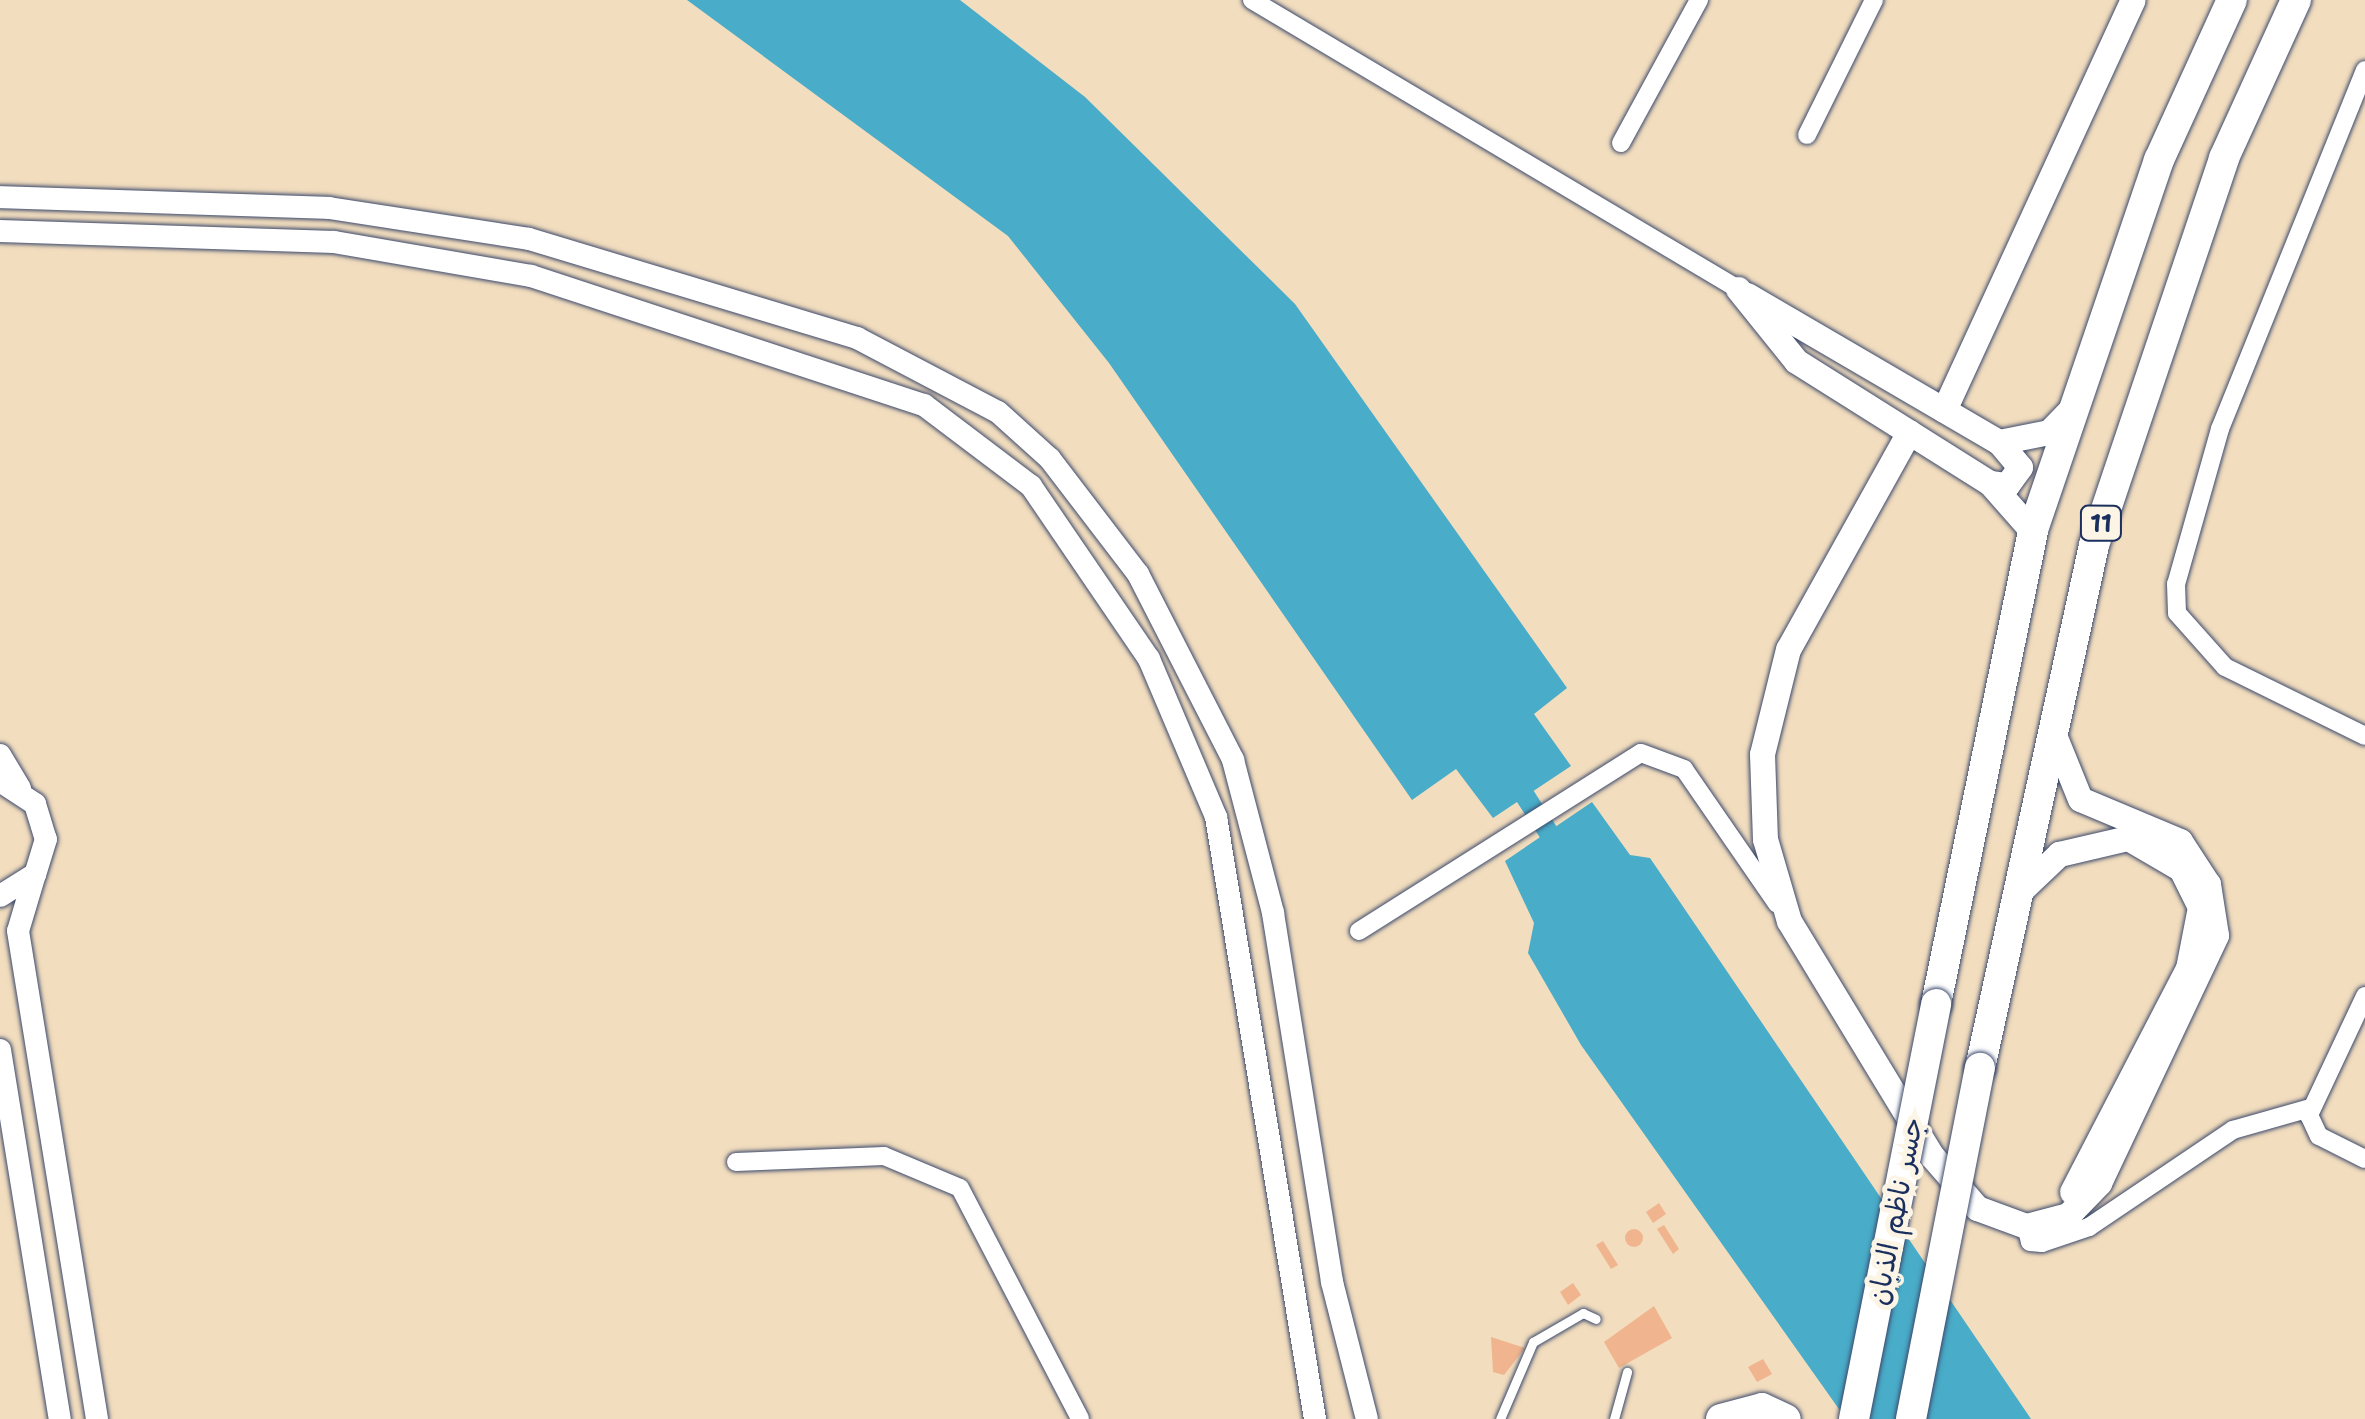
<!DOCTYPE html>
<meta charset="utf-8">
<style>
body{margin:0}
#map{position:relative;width:2365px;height:1419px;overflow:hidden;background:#f2ddbe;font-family:"Shantell Sans","Playpen Sans Arabic",sans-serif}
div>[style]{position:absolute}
.water>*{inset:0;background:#49acc8}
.canal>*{height:20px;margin:-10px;padding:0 10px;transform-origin:10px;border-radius:10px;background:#49acc8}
.building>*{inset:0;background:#f0b58e}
.round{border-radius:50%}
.roads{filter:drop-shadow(0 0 2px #3b496c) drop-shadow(0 0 2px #3b496c)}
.service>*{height:9px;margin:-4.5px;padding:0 4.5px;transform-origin:4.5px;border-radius:4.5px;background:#fff}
.minor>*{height:18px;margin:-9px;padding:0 9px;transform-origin:9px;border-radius:9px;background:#fff}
.tertiary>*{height:22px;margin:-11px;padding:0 11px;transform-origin:11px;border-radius:11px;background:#fff}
.secondary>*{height:25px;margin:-12.5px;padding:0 12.5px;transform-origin:12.5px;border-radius:12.5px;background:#fff}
.trunk>*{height:30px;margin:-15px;padding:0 15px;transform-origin:15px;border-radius:15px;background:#fff}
.bridges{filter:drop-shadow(0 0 2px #3b496c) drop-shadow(0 0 2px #3b496c)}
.trunk-bridge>*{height:30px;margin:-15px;padding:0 15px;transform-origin:15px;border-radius:15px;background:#fff}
span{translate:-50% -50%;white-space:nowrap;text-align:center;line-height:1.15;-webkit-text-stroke:10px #fcf5e5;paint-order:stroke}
.shield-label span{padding:2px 8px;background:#fcf5e5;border:2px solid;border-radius:8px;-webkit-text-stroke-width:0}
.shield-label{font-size:25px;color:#1b2f5e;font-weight:700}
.street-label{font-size:28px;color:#1b2f5e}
</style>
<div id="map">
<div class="water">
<div style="clip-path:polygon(687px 0,960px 0,1085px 97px,1295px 304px,1567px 688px,1534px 714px,1571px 766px,1493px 818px,1456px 769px,1412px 800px,1109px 363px,1008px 236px)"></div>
<div style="clip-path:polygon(1592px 802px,1630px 855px,1650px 858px,2031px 1419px,1846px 1419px,1581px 1045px,1528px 953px,1534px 923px,1505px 861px)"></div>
</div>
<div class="canal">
<div style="left:1511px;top:774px;width:96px;rotate:57.3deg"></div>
</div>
<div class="building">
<div style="clip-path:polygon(1659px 1203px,1666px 1214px,1653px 1223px,1646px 1212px)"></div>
<div style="clip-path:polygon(1664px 1225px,1679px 1249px,1673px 1254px,1657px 1229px)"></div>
<div class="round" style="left:1625px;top:1229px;width:18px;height:18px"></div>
<div style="clip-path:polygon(1603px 1241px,1618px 1265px,1611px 1269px,1596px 1245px)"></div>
<div style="clip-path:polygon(1573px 1283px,1581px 1295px,1568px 1305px,1560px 1292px)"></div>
<div style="clip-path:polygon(1654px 1306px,1672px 1338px,1619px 1368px,1604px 1342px)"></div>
<div style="clip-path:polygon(1491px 1337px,1525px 1348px,1504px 1375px,1493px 1372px)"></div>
<div style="clip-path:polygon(1763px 1359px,1772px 1374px,1757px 1382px,1748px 1367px)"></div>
</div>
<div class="roads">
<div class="service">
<div style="left:1500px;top:1419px;width:84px;rotate:-66.8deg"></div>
<div style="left:1533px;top:1342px;width:58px;rotate:-30.1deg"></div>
<div style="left:1583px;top:1313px;width:14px;rotate:25deg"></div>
<div style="left:1614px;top:1419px;width:49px;rotate:-74.5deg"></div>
</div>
<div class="minor">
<div style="left:1252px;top:0;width:565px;rotate:30.74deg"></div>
<div style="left:2365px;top:70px;width:387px;rotate:112deg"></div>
<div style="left:2220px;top:429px;width:161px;rotate:105.8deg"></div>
<div style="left:2176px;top:584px;width:29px;rotate:88deg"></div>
<div style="left:2177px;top:613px;width:72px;rotate:48.4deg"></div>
<div style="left:2225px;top:667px;width:156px;rotate:26.2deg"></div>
<div style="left:1807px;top:135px;width:151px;rotate:-63.6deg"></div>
<div style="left:1621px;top:143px;width:163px;rotate:-61.4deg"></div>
<div style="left:1359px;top:931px;width:333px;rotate:-32.3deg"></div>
<div style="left:1641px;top:753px;width:46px;rotate:20.4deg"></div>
<div style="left:1684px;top:769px;width:164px;rotate:55.4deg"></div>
<div style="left:2365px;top:996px;width:132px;rotate:115.2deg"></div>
<div style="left:2309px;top:1115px;width:23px;rotate:65deg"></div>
<div style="left:2319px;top:1136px;width:51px;rotate:26.6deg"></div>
<div style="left:736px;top:1162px;width:148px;rotate:-2.3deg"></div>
<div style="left:884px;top:1156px;width:82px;rotate:22.8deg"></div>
<div style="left:960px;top:1188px;width:260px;rotate:62.5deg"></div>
<div style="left:2026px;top:1226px;width:16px;rotate:76deg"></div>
<div style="left:2030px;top:1242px;width:12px;rotate:5deg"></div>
<div style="left:2042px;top:1243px;width:50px;rotate:-18.8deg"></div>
<div style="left:2089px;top:1227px;width:174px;rotate:-34deg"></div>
<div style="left:2233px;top:1130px;width:80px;rotate:-15.9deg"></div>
</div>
<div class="tertiary">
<div style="left:0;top:197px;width:329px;rotate:1.9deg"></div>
<div style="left:329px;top:208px;width:202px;rotate:8.8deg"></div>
<div style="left:529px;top:239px;width:343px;rotate:16.8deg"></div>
<div style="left:857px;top:338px;width:159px;rotate:27.7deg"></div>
<div style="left:998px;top:412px;width:70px;rotate:42.1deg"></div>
<div style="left:1050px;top:459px;width:145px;rotate:52.6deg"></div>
<div style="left:1138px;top:574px;width:209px;rotate:62.9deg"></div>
<div style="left:1233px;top:760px;width:158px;rotate:75.3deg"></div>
<div style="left:1273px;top:913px;width:374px;rotate:80.9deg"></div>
<div style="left:1332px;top:1282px;width:141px;rotate:75.7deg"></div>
<div style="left:0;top:231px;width:334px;rotate:1.9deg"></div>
<div style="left:334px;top:242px;width:200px;rotate:9.8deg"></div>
<div style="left:531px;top:276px;width:414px;rotate:18.2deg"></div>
<div style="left:924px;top:405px;width:134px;rotate:37.1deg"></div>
<div style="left:1031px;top:486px;width:209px;rotate:55.7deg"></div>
<div style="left:1149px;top:659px;width:172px;rotate:67deg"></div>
<div style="left:1216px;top:817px;width:610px;rotate:80.66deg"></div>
<div style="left:0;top:755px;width:39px;rotate:59deg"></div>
<div style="left:0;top:781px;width:42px;rotate:33.3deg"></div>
<div style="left:35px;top:804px;width:37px;rotate:73deg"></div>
<div style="left:46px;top:839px;width:37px;rotate:107deg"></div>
<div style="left:35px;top:874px;width:41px;rotate:147.8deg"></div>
<div style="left:35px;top:874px;width:59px;rotate:106.6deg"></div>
<div style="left:18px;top:931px;width:494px;rotate:80.8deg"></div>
<div style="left:0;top:1050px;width:374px;rotate:80.8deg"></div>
</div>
<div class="secondary">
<div style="left:1738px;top:289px;width:92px;rotate:51.1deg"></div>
<div style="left:1796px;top:361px;width:229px;rotate:32.2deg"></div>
<div style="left:1990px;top:483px;width:65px;rotate:48.7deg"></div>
<div style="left:1747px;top:295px;width:292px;rotate:30.3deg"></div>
<div style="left:1999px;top:442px;width:51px;rotate:-11.3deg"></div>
<div style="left:2049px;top:432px;width:30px;rotate:-46deg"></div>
<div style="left:1944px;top:410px;width:451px;rotate:-65.3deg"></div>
<div style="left:1909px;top:432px;width:248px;rotate:119.1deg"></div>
<div style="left:1788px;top:649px;width:108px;rotate:103.9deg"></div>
<div style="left:1762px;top:754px;width:85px;rotate:88deg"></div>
<div style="left:1765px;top:839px;width:85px;rotate:73.7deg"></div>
<div style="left:1789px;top:921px;width:275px;rotate:58.7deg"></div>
<div style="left:1932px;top:1156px;width:69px;rotate:49.1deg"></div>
<div style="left:1977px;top:1208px;width:52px;rotate:20.2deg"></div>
<div style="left:2026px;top:1226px;width:43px;rotate:-14.7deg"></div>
<div style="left:2068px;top:1215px;width:45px;rotate:-45.9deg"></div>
<div style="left:2099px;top:1183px;width:274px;rotate:-64.7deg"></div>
<div style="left:2216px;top:935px;width:52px;rotate:-98.9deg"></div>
<div style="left:2208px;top:884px;width:51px;rotate:-123.1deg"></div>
<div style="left:2180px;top:841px;width:108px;rotate:-157.2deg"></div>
<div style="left:2080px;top:799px;width:69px;rotate:-112.1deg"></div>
<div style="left:1990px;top:483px;width:17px;rotate:7deg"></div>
<div style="left:2007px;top:485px;width:22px;rotate:-54deg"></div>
<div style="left:2020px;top:467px;width:33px;rotate:-130deg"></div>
<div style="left:2018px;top:893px;width:57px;rotate:-43.6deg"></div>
<div style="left:2059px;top:854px;width:71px;rotate:-13.1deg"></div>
<div style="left:2128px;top:838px;width:61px;rotate:30.3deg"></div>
<div style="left:2181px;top:869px;width:42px;rotate:63.4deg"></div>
<div style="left:2200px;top:907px;width:62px;rotate:101.1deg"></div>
<div style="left:2188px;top:968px;width:252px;rotate:117.4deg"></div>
</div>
<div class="trunk">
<div style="left:1936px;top:1004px;width:487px;rotate:-78.4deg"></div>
<div style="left:2034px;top:527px;width:388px;rotate:-71.2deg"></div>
<div style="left:2159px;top:160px;width:176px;rotate:-65.5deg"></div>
<div style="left:1980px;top:1068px;width:535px;rotate:-77.7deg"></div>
<div style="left:2094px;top:545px;width:408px;rotate:-71.4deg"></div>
<div style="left:2224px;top:158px;width:174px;rotate:-65.5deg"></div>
<div style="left:1721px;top:1419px;width:42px;rotate:-15deg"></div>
<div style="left:1762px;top:1408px;width:26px;rotate:25deg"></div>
</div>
</div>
<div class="bridges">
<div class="trunk-bridge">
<div style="left:1854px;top:1419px;width:423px;rotate:-78.8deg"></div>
<div style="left:1911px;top:1419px;width:358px;rotate:-78.9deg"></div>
</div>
</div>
<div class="shield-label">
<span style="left:2101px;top:523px">11</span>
</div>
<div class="street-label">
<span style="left:1895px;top:1211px;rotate:-79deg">جسر ناظم الذبان</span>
</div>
</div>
